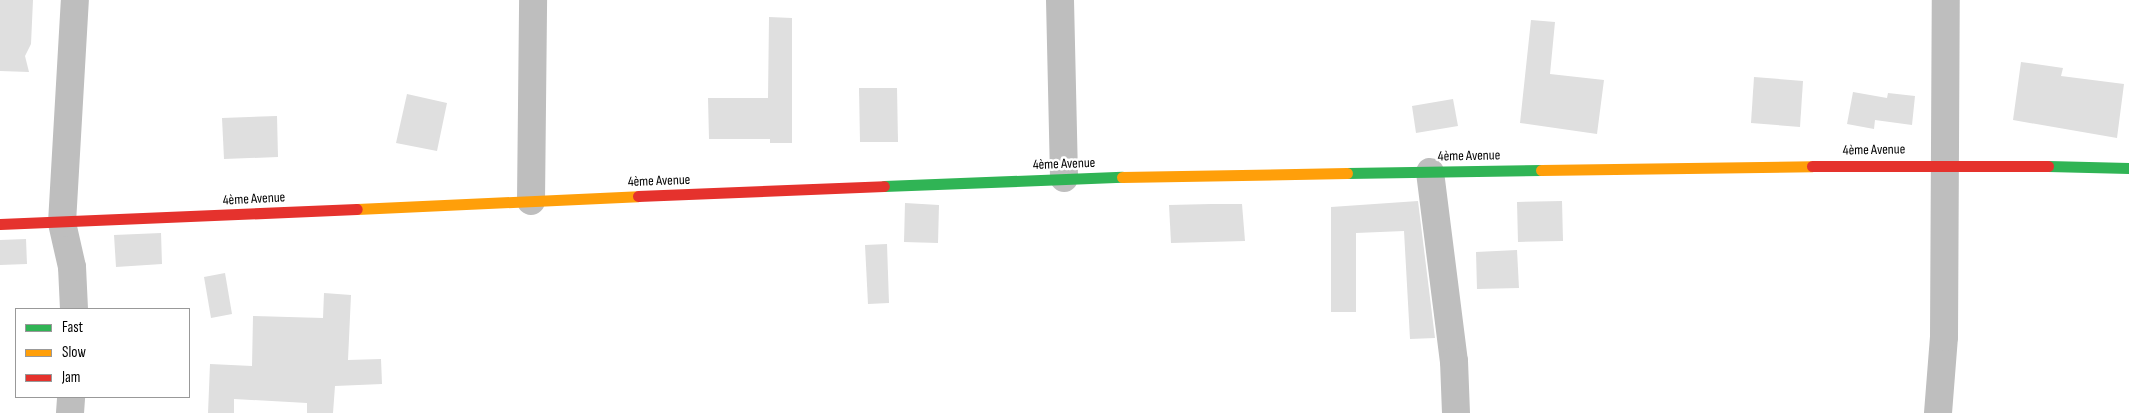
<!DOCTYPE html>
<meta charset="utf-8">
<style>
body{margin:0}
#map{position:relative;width:2129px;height:413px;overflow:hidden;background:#fff;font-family:"Sofia Sans Condensed",sans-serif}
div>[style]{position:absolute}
.building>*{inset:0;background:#dfdfdf}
.street>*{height:28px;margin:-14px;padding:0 14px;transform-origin:14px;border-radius:14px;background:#bebebe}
.fast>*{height:11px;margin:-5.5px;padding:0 5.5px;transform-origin:5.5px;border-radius:5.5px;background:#30b455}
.slow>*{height:11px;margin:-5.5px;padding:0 5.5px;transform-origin:5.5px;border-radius:5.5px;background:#ff9f0a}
.jam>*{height:11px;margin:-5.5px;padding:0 5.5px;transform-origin:5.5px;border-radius:5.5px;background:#e5322d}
span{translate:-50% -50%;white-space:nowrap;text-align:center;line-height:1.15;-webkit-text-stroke:5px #fff;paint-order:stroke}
.street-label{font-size:14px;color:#000}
.legend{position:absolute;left:15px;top:308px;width:175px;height:90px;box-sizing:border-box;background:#fff;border:1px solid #999;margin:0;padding:6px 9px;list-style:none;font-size:15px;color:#000}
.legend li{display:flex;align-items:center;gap:10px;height:25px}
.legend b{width:25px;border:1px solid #999}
</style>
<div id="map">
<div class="building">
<div style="clip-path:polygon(0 0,33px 0,31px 44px,25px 56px,29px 72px,0 71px)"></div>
<div style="clip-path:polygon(769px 17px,792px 18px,792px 143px,770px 143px,770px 139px,709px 139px,708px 98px,768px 98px)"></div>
<div style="clip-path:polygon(1531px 20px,1555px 22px,1550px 74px,1604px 80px,1597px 134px,1520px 123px)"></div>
<div style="clip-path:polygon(2021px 62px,2063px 68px,2061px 76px,2124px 84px,2117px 138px,2013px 120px)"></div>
<div style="clip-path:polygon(1754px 77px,1803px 81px,1800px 127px,1751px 123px)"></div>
<div style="clip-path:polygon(859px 88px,897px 88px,898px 142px,860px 142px)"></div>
<div style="clip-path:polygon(1853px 92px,1887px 98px,1888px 93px,1915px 96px,1912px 125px,1875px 120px,1874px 129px,1847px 124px)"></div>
<div style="clip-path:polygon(407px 94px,447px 103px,437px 151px,396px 143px)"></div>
<div style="clip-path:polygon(1453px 99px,1458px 126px,1416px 133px,1412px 106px)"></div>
<div style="clip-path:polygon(277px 116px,278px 157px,224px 159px,222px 118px)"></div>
<div style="clip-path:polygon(1418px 201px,1435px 338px,1410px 339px,1404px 231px,1356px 233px,1356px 312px,1331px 312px,1331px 207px)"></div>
<div style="clip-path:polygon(1562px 201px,1563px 241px,1518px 242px,1517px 202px)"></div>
<div style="clip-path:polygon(905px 203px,939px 205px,938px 243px,904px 242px)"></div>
<div style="clip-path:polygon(1211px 204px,1242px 204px,1245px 241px,1171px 243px,1169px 205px)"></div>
<div style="clip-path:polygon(161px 233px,162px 264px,116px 267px,114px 235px)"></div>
<div style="clip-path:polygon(26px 239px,27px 264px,0 265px,0 240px)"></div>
<div style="clip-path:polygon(887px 244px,889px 303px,868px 304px,865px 245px)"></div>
<div style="clip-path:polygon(1517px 250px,1519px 288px,1477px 289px,1476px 252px)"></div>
<div style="clip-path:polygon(225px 273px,232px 314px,211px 318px,204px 277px)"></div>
<div style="clip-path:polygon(324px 293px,351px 295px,348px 360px,381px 359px,382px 384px,335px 386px,333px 413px,307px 413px,307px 403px,234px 399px,234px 413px,208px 413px,210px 364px,252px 366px,253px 316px,323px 318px)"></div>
</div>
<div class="street">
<div style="left:1060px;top:0;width:178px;rotate:88.7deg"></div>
<div style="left:1430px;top:172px;width:191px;rotate:82.8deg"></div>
<div style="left:1454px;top:361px;width:52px;rotate:87.8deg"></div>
<div style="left:531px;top:201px;width:201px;rotate:-89.4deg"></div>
<div style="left:74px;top:309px;width:42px;rotate:-92.7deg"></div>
<div style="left:72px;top:267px;width:45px;rotate:-102.8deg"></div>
<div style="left:62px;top:223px;width:223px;rotate:-86.7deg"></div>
<div style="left:70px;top:413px;width:16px;rotate:-86deg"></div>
<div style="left:1938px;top:413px;width:76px;rotate:-85.5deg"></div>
<div style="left:1944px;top:337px;width:337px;rotate:-89.7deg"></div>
</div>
<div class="fast">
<div style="left:2048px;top:166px;width:81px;rotate:1.4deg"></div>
<div style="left:1347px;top:173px;width:194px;rotate:-0.9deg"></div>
<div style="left:884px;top:186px;width:238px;rotate:-2.2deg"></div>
</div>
<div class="slow">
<div style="left:1541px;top:170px;width:271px;rotate:-0.8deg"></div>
<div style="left:1122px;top:177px;width:225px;rotate:-1deg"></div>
<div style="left:357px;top:209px;width:281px;rotate:-2.6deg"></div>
</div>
<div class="jam">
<div style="left:1812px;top:166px;width:236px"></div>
<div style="left:638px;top:196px;width:246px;rotate:-2.3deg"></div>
<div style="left:0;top:224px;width:357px;rotate:-2.4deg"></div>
</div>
<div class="street-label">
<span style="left:1874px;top:150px;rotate:-1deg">4ème Avenue</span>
<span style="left:1469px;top:156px;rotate:-1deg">4ème Avenue</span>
<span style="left:1064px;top:164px;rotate:-2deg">4ème Avenue</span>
<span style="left:659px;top:181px;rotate:-2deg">4ème Avenue</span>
<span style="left:254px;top:199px;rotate:-3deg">4ème Avenue</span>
</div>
<ul class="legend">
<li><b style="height:6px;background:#30b455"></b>Fast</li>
<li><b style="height:6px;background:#ff9f0a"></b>Slow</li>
<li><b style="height:6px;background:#e5322d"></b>Jam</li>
</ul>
</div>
